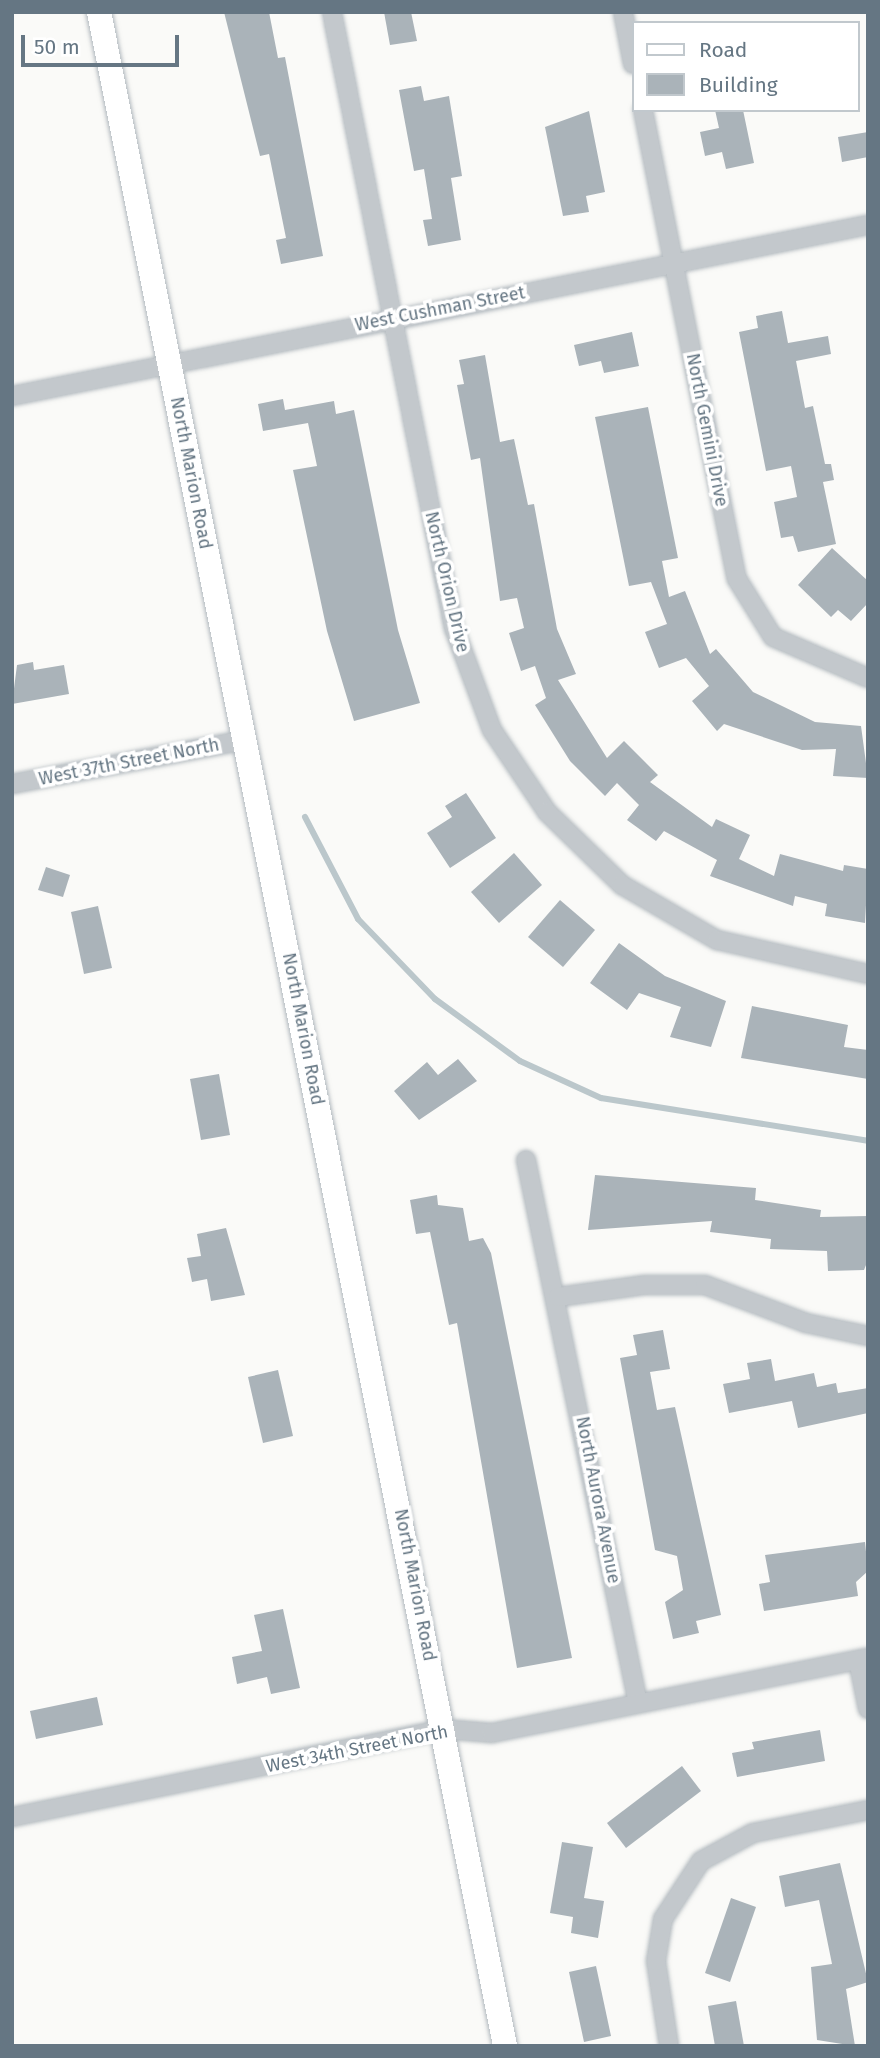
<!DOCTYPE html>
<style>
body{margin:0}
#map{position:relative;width:880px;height:2058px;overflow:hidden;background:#fafaf8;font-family:"Fira Sans",sans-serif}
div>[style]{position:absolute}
.stream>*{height:6px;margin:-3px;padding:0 3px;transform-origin:3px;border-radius:3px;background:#bbc7cb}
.building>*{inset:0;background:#aab3b9}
.roads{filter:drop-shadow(0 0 2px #b3babf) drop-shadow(0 0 2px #b3babf)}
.street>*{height:18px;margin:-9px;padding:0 9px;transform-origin:9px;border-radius:9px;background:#c3c8cc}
.secondary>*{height:24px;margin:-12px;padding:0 12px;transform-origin:12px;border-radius:12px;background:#fff}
span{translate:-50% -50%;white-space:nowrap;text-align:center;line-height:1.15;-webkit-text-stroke:7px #fff;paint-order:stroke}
.street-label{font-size:18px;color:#657683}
.frame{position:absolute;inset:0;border:14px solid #657683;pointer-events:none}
.legend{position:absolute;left:632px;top:21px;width:228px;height:91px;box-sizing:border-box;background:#fff;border:2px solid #c1c8cd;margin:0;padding:9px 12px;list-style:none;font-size:21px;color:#657683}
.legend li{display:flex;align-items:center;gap:14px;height:35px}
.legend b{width:35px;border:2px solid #c1c8cd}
.scale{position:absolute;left:21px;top:35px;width:158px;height:32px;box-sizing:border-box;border:4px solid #657683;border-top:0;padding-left:9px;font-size:21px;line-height:24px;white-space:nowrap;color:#657683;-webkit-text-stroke:5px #fff;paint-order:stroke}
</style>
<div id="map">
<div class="stream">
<div style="left:305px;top:817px;width:115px;rotate:62.5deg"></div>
<div style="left:358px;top:919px;width:111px;rotate:46.1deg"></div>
<div style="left:435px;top:999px;width:105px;rotate:36.1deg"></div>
<div style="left:520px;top:1061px;width:89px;rotate:24.6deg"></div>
<div style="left:601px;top:1098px;width:270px;rotate:9.1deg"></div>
</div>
<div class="building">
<div style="clip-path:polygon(224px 12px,269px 12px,278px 58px,285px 57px,323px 256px,281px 264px,276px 240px,286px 238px,269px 154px,260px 156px)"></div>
<div style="clip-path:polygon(384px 12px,411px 12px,417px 41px,390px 45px)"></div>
<div style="clip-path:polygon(421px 86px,424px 101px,449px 96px,462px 176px,451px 178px,461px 240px,428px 246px,423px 220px,432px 219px,424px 169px,414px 171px,399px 90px)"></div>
<div style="clip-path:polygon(715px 110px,743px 110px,754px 163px,726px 169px,722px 152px,705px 156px,700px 132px,719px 128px)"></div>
<div style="clip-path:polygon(589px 111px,605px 192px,586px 196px,589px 212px,563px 216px,545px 127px)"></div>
<div style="clip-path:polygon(868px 132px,868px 157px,842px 162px,838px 137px)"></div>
<div style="clip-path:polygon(782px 311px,788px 343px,828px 336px,831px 354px,796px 361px,805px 408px,813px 406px,825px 464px,831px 464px,834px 480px,823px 482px,836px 544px,798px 552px,793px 536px,781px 538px,774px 502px,797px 497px,791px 466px,766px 471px,739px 332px,758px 328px,756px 316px)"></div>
<div style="clip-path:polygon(632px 332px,639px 366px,604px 373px,601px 361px,579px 366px,574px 345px)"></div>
<div style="clip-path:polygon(485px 355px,500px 442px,514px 439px,528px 505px,534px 504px,557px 629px,576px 674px,558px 680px,607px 758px,624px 741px,658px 775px,650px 782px,712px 827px,716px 819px,750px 835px,739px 859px,774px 876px,780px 854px,843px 871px,844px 865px,868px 869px,865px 923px,825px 916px,827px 904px,795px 896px,793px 906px,710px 876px,717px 860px,664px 831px,656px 841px,627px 820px,639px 805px,617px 783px,605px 796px,570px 761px,535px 705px,546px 698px,535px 666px,521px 671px,509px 633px,524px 628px,517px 598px,500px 601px,480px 458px,471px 460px,457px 385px,464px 384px,459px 360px)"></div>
<div style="clip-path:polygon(283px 399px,285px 410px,334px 401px,336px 414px,354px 410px,398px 630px,420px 703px,354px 721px,327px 631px,293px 470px,317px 466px,308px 423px,263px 431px,258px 404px)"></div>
<div style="clip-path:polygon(648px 407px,678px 558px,662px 561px,669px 597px,685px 591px,710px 654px,716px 649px,753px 692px,815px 722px,861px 726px,868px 778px,833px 776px,836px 749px,802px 750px,724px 724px,717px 731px,692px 701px,709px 686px,686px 658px,659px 668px,645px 632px,667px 624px,651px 582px,629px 586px,595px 417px)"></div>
<div style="clip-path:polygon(832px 548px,868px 581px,868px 603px,851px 621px,838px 610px,831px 617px,798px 585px)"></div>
<div style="clip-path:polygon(33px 662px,34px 670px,64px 665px,69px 694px,12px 704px,17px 665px)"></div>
<div style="clip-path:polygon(466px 793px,496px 838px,450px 868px,427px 833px,452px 817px,445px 806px)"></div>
<div style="clip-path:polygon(514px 853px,542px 885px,499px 923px,471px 892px)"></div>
<div style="clip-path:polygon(46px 867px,70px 875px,63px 897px,38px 890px)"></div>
<div style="clip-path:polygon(560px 900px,595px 930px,563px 967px,528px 937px)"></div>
<div style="clip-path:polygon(98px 906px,112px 968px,84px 974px,71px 912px)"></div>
<div style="clip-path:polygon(619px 943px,665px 976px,726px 1001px,711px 1047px,670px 1037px,681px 1007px,639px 993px,627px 1010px,590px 983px)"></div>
<div style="clip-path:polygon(752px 1006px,848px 1025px,844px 1047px,868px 1050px,868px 1079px,741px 1058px)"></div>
<div style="clip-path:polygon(458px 1059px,477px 1081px,419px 1120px,394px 1091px,427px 1062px,438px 1075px)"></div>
<div style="clip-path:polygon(219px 1074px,230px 1135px,201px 1140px,190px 1079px)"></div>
<div style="clip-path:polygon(595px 1175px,756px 1188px,755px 1200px,821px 1210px,820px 1217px,868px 1216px,868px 1260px,864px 1270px,828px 1271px,827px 1251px,770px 1249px,771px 1239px,710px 1232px,712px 1221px,588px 1230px)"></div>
<div style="clip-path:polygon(437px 1195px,438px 1205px,463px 1208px,469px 1241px,483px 1238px,491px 1253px,572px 1658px,517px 1668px,457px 1323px,449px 1325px,430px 1232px,416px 1234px,410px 1200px)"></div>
<div style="clip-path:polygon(226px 1228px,245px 1295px,211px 1301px,207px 1279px,192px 1282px,187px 1258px,201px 1256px,197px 1234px)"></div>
<div style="clip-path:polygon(663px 1330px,670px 1369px,650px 1372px,657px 1410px,675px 1407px,721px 1615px,696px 1621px,699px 1633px,673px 1639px,665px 1602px,683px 1590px,677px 1556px,655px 1550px,620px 1358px,637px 1355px,633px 1335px)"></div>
<div style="clip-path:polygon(771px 1359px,775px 1381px,814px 1373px,817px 1387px,836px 1383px,838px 1393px,868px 1388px,868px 1413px,798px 1428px,792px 1401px,729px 1413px,723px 1384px,750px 1379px,747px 1363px)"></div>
<div style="clip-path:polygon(278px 1370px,293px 1436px,263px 1443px,248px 1377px)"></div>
<div style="clip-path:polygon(865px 1542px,868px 1571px,856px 1582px,858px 1596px,764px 1611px,759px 1584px,770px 1582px,765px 1555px)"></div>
<div style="clip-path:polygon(283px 1609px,300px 1688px,271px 1694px,267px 1677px,237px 1684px,232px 1657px,262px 1651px,254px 1615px)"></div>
<div style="clip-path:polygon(97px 1697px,103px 1725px,36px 1739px,30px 1711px)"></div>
<div style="clip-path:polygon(820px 1730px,825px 1761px,737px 1777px,732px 1753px,754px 1749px,752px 1742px)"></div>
<div style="clip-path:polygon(682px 1766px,701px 1791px,626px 1848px,607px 1823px)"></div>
<div style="clip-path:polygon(562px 1842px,593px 1847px,584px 1898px,604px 1901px,598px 1938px,571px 1933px,573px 1917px,550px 1913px)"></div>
<div style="clip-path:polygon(840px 1863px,868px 1982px,846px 1989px,855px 2046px,817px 2040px,811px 1967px,832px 1964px,819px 1900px,785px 1907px,779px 1876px)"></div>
<div style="clip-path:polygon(731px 1898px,756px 1907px,730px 1982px,705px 1973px)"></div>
<div style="clip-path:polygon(596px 1966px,611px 2036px,584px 2042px,569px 1972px)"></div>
<div style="clip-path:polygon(736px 2001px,744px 2046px,715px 2046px,708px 2006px)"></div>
</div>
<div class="roads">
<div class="street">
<div style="left:332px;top:12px;width:628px;rotate:78.8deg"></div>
<div style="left:454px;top:628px;width:109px;rotate:69.6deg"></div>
<div style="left:492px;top:730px;width:99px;rotate:56.1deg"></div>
<div style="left:547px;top:812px;width:105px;rotate:44.2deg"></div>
<div style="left:622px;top:885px;width:110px;rotate:30.1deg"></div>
<div style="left:717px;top:940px;width:155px;rotate:12.7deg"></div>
<div style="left:623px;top:12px;width:53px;rotate:79.1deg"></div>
<div style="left:643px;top:110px;width:478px;rotate:78.7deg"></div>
<div style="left:737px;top:579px;width:68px;rotate:58.2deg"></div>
<div style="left:773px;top:637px;width:103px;rotate:23.3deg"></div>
<div style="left:12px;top:396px;width:873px;rotate:-11.3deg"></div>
<div style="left:12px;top:784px;width:237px;rotate:-10.7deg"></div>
<div style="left:526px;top:1160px;width:554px;rotate:78.35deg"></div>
<div style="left:558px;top:1297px;width:88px;rotate:-7.9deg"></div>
<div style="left:645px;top:1285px;width:60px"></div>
<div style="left:705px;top:1285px;width:108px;rotate:20.6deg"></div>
<div style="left:806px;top:1323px;width:63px;rotate:11.8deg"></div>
<div style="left:858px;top:1660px;width:50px;rotate:78.5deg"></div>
<div style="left:12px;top:1817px;width:441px;rotate:-11.5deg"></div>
<div style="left:444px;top:1729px;width:48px;rotate:4.8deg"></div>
<div style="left:492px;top:1733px;width:383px;rotate:-11.3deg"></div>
<div style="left:669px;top:2046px;width:86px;rotate:-98.7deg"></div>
<div style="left:656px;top:1961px;width:43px;rotate:-80.5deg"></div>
<div style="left:663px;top:1919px;width:69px;rotate:-56.8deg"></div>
<div style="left:701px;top:1861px;width:59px;rotate:-28.3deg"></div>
<div style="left:753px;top:1833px;width:117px;rotate:-11.3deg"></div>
</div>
<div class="secondary">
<div style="left:99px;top:12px;width:2074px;rotate:78.71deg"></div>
</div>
</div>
<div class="street-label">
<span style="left:440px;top:309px;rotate:-11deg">West Cushman Street</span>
<span style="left:707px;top:430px;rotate:79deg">North Gemini Drive</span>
<span style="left:191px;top:473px;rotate:79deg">North Marion Road</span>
<span style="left:447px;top:582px;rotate:77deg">North Orion Drive</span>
<span style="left:129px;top:762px;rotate:-11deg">West 37th Street North</span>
<span style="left:303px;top:1029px;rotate:79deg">North Marion Road</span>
<span style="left:598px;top:1500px;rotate:79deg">North Aurora Avenue</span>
<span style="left:415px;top:1585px;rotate:79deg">North Marion Road</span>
<span style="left:357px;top:1749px;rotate:-11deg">West 34th Street North</span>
</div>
<div class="frame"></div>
<ul class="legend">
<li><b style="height:9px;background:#fff"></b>Road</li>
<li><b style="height:19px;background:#aab3b9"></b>Building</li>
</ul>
<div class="scale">50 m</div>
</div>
